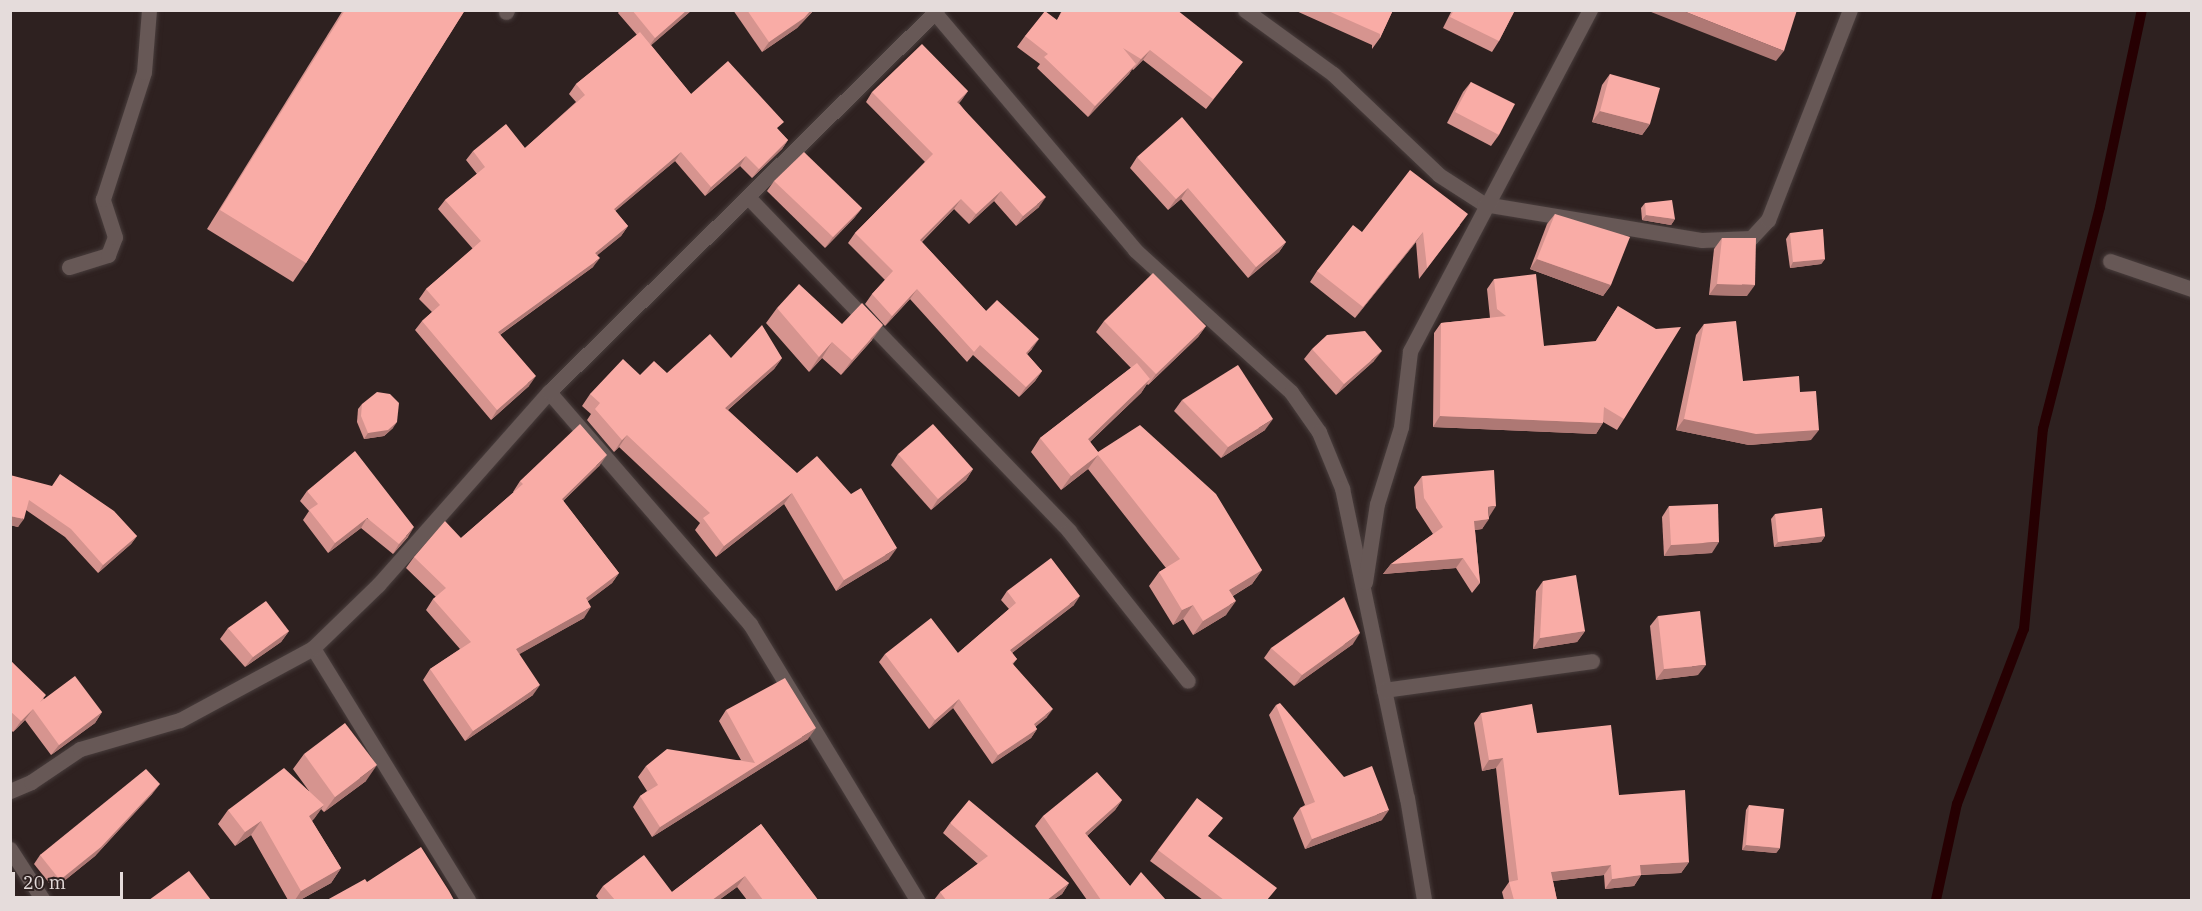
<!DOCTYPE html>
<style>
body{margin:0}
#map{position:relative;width:2202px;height:911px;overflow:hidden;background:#2e2120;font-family:"IBM Plex Serif",serif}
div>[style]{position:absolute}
.stream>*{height:10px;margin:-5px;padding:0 5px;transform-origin:5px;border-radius:5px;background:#260002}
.roads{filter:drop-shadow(0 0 2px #483d3c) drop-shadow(0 0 2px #483d3c)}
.minor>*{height:15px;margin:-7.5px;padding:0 7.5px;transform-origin:7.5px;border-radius:7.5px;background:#675856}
.wall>*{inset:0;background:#d6948f}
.shaded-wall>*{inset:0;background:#ae7874}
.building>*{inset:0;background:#f9aca6}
span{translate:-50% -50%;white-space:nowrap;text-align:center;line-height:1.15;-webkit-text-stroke:6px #2e2120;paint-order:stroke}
.frame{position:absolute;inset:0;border:12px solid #e5dcdb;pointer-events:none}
.scale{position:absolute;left:12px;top:872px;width:111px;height:27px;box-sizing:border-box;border:3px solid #e5dcdb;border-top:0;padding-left:8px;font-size:18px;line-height:21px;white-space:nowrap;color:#e5dcdb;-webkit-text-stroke:4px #2e2120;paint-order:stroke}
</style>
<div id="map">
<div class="stream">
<div style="left:1936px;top:900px;width:98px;rotate:-77.7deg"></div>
<div style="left:1957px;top:804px;width:187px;rotate:-69.1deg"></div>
<div style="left:2024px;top:629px;width:201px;rotate:-84.6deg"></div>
<div style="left:2043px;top:429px;width:229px;rotate:-75.6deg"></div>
<div style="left:2100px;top:207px;width:201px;rotate:-78deg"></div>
</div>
<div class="roads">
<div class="minor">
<div style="left:1245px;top:10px;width:109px;rotate:36deg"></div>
<div style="left:1333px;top:74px;width:146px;rotate:43.6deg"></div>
<div style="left:1439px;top:175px;width:54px;rotate:32.8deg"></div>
<div style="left:1484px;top:204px;width:221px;rotate:9.4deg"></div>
<div style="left:1702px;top:240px;width:49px;rotate:-2.3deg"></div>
<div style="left:1751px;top:238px;width:25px;rotate:-47deg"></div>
<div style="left:1768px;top:220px;width:225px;rotate:-68.7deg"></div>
<div style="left:506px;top:12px;width:2px;rotate:-63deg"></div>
<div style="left:935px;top:13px;width:310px;rotate:49.8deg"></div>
<div style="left:1135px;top:250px;width:211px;rotate:42.3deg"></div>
<div style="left:1291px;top:392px;width:49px;rotate:55deg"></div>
<div style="left:1319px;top:432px;width:61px;rotate:67.7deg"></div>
<div style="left:1342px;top:488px;width:317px;rotate:78.2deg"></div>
<div style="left:1407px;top:798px;width:103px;rotate:80.5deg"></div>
<div style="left:748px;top:197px;width:463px;rotate:46.1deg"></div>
<div style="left:1069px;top:531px;width:191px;rotate:51.6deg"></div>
<div style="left:2110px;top:261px;width:87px;rotate:18.9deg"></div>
<div style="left:69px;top:267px;width:41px;rotate:-17.1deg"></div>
<div style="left:108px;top:255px;width:19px;rotate:-69deg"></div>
<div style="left:115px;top:237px;width:40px;rotate:-108deg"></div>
<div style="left:103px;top:199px;width:133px;rotate:-72.1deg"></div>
<div style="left:144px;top:72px;width:62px;rotate:-85.4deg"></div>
<div style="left:549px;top:392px;width:307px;rotate:49.1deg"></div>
<div style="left:750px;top:624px;width:323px;rotate:58.8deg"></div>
<div style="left:1365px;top:582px;width:79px;rotate:-81.3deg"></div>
<div style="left:1377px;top:504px;width:81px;rotate:-72.7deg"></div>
<div style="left:1401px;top:427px;width:77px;rotate:-83.2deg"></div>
<div style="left:1410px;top:351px;width:386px;rotate:-62.2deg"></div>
<div style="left:313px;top:648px;width:296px;rotate:58.4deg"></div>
<div style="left:1384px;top:690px;width:210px;rotate:-7.9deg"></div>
<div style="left:10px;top:791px;width:23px;rotate:-23deg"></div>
<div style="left:31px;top:782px;width:59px;rotate:-34deg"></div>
<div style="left:80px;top:749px;width:104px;rotate:-16.2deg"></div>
<div style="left:180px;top:720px;width:151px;rotate:-28.4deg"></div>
<div style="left:313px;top:648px;width:91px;rotate:-44.1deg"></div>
<div style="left:378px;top:585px;width:258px;rotate:-48.5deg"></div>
<div style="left:549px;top:392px;width:544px;rotate:-44.55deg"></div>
<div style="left:10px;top:849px;width:61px;rotate:57.1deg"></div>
</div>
</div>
<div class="wall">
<div style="clip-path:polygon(343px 10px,465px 10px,306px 263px,293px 282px,207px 229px)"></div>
<div style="clip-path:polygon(620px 10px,692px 10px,651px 45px,691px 94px,778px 130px,788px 140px,782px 149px,752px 178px,740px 166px,705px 196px,675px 161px,615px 211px,628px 226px,621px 236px,597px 255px,593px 267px,500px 335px,529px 386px,491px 420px,415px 330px,422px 321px,432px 312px,419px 299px,426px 289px,473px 249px,438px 209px,445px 200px,477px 174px,466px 160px,473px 151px,525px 148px,576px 102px,569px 94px,576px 84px,637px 35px,618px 13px)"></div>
<div style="clip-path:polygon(733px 10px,814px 10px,797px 28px,762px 52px)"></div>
<div style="clip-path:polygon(1062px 10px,1177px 10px,1235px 72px,1206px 109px,1143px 60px,1133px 70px,1132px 69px,1129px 74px,1088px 117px,1037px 68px,1040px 64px,1017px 47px,1025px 36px,1057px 20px)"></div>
<div style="clip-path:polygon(1294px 10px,1393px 10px,1380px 38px,1372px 49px,1372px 45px)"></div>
<div style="clip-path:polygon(1452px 10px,1515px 10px,1499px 41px,1492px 52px,1443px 28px)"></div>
<div style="clip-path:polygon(1610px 74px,1650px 124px,1642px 135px,1592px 122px,1602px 85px)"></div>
<div style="clip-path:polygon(1471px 82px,1499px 135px,1491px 146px,1447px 123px,1463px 92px)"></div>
<div style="clip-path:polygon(968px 91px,959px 103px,1039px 207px,1016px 226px,994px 201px,969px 224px,954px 209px,922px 242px,986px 311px,1032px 349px,1027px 354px,1042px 371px,1035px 381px,1019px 397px,973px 355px,967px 362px,910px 299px,885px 326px,865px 304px,872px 294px,885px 280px,848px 243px,855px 233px,925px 162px,866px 102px,872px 92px)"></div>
<div style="clip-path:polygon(1137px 157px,1286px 242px,1279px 252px,1248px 278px,1181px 199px,1168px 210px,1130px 168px)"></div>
<div style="clip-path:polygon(774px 181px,862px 208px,854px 218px,825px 248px,767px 191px)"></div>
<div style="clip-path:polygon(1645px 203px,1675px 219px,1671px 225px,1642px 220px,1641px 208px)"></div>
<div style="clip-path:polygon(1555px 214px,1611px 285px,1603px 296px,1530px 269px,1547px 224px)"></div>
<div style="clip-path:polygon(1460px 225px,1419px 279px,1416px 242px,1355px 318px,1310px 282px,1317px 271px,1362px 232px)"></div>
<div style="clip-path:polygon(1790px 233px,1825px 259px,1821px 264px,1790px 268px,1786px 239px)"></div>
<div style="clip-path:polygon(1722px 238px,1747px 296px,1709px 295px,1714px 249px)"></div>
<div style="clip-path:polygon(1494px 279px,1544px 346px,1595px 342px,1618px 306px,1624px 419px,1617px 430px,1603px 422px,1596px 434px,1433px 427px,1434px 333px,1441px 323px,1490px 318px,1487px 289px)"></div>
<div style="clip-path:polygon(777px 308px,842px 324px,872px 340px,841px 375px,822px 358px,809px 372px,766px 323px)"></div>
<div style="clip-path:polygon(1104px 321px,1206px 326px,1198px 337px,1148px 385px,1147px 384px,1141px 393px,1090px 442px,1098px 452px,1262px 570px,1252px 584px,1233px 596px,1226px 615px,1193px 635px,1183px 619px,1173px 625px,1149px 586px,1159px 572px,1166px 568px,1088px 469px,1061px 490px,1031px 452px,1040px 438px,1131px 368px,1096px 332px)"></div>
<div style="clip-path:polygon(1704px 324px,1743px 381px,1800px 392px,1811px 440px,1749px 445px,1676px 430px,1696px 335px)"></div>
<div style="clip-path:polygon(1312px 349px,1374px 361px,1336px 395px,1304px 359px)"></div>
<div style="clip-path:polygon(731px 358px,782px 358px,774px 369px,728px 410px,889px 559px,836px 591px,784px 504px,716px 557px,695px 530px,700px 523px,619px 447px,614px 452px,587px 420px,591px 414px,582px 406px,590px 394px,640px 375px,667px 373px)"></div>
<div style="clip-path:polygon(1182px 400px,1265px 430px,1221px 458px,1174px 411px)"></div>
<div style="clip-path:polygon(362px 404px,393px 428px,384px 436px,364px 439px,357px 422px,358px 409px)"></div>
<div style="clip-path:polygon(898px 454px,973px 469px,966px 480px,931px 510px,891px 465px)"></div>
<div style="clip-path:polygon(600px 465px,563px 501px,619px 573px,612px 583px,588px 601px,584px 618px,519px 654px,533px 695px,465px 741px,423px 680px,430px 669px,460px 649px,426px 610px,433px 599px,436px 597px,406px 568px,414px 557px,461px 538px,514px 492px,513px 492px,520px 481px)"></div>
<div style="clip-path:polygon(10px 475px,137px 536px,131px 544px,98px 573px,65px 537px,26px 510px,18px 527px,10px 525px)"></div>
<div style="clip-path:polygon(1422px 476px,1489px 517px,1482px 529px,1475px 530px,1480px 583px,1472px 593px,1456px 568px,1383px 574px,1391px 564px,1433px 534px,1416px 508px,1414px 487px)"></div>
<div style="clip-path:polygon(307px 491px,408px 537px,393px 554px,361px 528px,328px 553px,303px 520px,309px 511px,300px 501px)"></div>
<div style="clip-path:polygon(1669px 506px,1712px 553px,1664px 556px,1662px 517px)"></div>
<div style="clip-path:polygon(1775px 514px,1825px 536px,1821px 542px,1774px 547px,1771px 519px)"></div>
<div style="clip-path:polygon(1543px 581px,1585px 631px,1577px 642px,1533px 649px,1536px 591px)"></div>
<div style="clip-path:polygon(1007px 591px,1074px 605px,1012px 653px,1017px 659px,1013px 664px,1047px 717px,1035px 727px,1037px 729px,1031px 738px,992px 764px,953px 708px,929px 729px,879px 662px,885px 654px,958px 653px,1009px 609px,1001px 600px)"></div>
<div style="clip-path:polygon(1658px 616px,1698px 675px,1656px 680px,1650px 626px)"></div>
<div style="clip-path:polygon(228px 628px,289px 631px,281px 642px,245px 667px,220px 639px)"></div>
<div style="clip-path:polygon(1353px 644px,1294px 686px,1264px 658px,1271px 648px)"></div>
<div style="clip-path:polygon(10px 660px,44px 699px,102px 712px,95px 723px,51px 755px,25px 720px,13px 732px,10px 729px)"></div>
<div style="clip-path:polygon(1276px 705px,1382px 820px,1305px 849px,1293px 818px,1300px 808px,1305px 805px,1269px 715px)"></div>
<div style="clip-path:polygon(726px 710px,808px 739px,652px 837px,633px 807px,640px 796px,647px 791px,638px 777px,646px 766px,741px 760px,719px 721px)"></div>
<div style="clip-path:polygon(1481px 713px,1537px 733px,1619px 795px,1689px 862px,1681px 873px,1641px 875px,1634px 886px,1605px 889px,1604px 875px,1553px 881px,1557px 900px,1504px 900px,1502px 892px,1509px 882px,1496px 768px,1482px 771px,1474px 723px)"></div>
<div style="clip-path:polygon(304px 754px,366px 781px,324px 812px,321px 809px,312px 821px,341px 868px,331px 883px,300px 900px,288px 900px,251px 835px,235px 846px,218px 824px,228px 810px,309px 791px,293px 769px)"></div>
<div style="clip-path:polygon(153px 793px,95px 856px,54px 889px,34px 864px,40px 855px)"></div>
<div style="clip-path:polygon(1122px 800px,1115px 810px,1087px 836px,1130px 886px,1166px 900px,1087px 900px,1035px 826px,1043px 816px)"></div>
<div style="clip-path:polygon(1749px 805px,1780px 848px,1776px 853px,1742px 850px,1746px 810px)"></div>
<div style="clip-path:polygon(950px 823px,1069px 883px,1062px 894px,1053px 900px,934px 900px,940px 892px,978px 864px,943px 833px)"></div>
<div style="clip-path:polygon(761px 824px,818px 900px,747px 900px,737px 887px,719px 900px,599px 900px,596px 896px,603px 886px,672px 892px)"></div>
<div style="clip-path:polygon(1209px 837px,1268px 900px,1203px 900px,1150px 861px,1158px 850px)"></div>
</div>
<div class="shaded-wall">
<div style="clip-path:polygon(687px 10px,692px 10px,648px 48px,655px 38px)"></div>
<div style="clip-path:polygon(811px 10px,814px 10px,797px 28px,762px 52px,769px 42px)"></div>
<div style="clip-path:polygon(1646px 10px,1681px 10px,1784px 51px,1776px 61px)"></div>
<div style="clip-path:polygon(1150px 50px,1143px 60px,1133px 70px,1141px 59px)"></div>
<div style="clip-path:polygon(1136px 64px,1129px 74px,1088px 117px,1095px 106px)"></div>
<div style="clip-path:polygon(968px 91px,961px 101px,950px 112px,957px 102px)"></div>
<div style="clip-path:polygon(1600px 111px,1650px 124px,1642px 135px,1592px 122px)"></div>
<div style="clip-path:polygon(788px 140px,782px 149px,752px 178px,759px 169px)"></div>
<div style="clip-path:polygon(681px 152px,675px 161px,607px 218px,614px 209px)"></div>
<div style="clip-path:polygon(746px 156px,740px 166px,705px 196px,711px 187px)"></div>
<div style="clip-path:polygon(1188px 188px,1181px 199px,1168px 210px,1176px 199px)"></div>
<div style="clip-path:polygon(1001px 191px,994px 201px,969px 224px,976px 214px)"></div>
<div style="clip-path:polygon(1046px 197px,1039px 207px,1016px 226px,1023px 216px)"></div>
<div style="clip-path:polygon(961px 199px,954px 209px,913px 250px,920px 240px)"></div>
<div style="clip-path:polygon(862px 208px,854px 218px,825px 248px,833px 237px)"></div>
<div style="clip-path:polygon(1646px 215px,1675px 219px,1671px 225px,1642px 220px)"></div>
<div style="clip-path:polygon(628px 226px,621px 236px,589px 262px,595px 253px)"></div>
<div style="clip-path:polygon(1423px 232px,1416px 242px,1355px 318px,1363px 307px)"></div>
<div style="clip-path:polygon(1286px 242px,1279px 252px,1248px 278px,1256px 267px)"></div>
<div style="clip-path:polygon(600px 258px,593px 267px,491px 341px,498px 332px)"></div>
<div style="clip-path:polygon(1537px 259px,1611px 285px,1603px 296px,1530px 269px)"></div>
<div style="clip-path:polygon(1825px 259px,1821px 264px,1790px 268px,1793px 262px)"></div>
<div style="clip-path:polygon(1717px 284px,1755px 285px,1747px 296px,1709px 295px)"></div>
<div style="clip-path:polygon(917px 289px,910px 299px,885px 326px,892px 316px)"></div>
<div style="clip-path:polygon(883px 325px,872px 340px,841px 375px,852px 360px)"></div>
<div style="clip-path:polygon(1206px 326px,1198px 337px,1148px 385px,1156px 374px)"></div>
<div style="clip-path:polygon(1039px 339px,1032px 349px,1019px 363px,1026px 353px)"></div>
<div style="clip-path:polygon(832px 342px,822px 358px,809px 372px,819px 357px)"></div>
<div style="clip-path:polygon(1382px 351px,1374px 361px,1336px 395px,1344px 384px)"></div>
<div style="clip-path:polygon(782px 358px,774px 369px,717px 419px,725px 408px)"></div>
<div style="clip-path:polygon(1042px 371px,1035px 381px,1019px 397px,1026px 387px)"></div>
<div style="clip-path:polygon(536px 376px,529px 386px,491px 420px,497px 410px)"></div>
<div style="clip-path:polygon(1150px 379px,1141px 393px,1078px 453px,1088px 439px)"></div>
<div style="clip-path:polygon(1440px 416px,1603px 423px,1596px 434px,1433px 427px)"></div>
<div style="clip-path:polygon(1273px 419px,1265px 430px,1221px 458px,1228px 447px)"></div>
<div style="clip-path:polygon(1684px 419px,1819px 430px,1811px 440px,1749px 445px,1676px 430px)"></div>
<div style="clip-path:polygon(397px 422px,393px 428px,384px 436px,364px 439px,368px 433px)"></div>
<div style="clip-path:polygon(627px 435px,619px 447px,614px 452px,622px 440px)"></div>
<div style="clip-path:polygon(607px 455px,600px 465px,555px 509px,562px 499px)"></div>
<div style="clip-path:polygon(1098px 455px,1088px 469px,1061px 490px,1071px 476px)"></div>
<div style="clip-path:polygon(973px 469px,966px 480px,931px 510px,938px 499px)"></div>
<div style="clip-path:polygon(792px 493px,784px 504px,716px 557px,724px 546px)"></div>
<div style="clip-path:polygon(1496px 506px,1489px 517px,1488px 507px)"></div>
<div style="clip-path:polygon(10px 516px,24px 519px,18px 527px,10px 525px)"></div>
<div style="clip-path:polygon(367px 518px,361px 528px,328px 553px,335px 543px)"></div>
<div style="clip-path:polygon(1489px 519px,1482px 529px,1467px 531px,1474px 521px)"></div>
<div style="clip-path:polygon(414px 527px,408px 537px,393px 554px,399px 544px)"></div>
<div style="clip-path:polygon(137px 536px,131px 544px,98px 573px,103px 565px)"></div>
<div style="clip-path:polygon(1825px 536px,1821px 542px,1774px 547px,1778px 542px)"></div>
<div style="clip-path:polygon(1719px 542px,1712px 553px,1664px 556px,1671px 545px)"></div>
<div style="clip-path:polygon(897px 548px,889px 559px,836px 591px,844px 580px)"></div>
<div style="clip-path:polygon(1463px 558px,1456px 568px,1383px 574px,1391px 564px)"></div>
<div style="clip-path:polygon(1262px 570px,1252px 584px,1219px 604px,1229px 590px)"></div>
<div style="clip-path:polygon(619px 573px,612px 583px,579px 608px,586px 598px)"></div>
<div style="clip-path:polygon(1080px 596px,1074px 605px,1004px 659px,1010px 650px)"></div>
<div style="clip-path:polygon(1236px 601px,1226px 615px,1193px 635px,1203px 621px)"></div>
<div style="clip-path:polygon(1193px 605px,1183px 619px,1173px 625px,1182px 610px)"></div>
<div style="clip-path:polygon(591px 607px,584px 618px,509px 660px,516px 649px)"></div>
<div style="clip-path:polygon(289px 631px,281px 642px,245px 667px,253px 657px)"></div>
<div style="clip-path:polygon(1585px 631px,1577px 642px,1533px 649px,1540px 638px)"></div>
<div style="clip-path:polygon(1360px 633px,1353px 644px,1294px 686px,1302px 675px)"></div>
<div style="clip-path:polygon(1706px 665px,1698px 675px,1656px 680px,1664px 669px)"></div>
<div style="clip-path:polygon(540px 685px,533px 695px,465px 741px,473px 731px)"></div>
<div style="clip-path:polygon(959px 699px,953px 708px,929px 729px,935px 720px)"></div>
<div style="clip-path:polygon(33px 709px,25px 720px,13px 732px,21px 721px)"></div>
<div style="clip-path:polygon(1053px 709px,1047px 717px,1028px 733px,1034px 724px)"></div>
<div style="clip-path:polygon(102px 712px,95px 723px,51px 755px,59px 745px)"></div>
<div style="clip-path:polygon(816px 728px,808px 739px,652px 837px,660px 827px)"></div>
<div style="clip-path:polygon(1037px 729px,1031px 738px,992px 764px,998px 755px)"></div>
<div style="clip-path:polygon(1503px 758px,1496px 768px,1482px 771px,1489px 760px)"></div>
<div style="clip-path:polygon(377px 765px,366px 781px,324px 812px,335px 797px)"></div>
<div style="clip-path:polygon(160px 784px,153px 793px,95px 856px,54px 889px,60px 880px)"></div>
<div style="clip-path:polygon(1122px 800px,1115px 810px,1078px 844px,1085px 833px)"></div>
<div style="clip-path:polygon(324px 805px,314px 819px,299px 830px,309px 816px)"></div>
<div style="clip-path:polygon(1389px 810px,1382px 820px,1305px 849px,1312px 839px)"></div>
<div style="clip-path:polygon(261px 821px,251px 835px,235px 846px,245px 832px)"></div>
<div style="clip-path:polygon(1746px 845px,1780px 848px,1776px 853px,1742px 850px)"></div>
<div style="clip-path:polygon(1689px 862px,1681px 873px,1633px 875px,1640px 865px)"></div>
<div style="clip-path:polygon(1611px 865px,1604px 875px,1544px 882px,1551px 872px)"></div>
<div style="clip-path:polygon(341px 868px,331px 883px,300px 900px,295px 900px,301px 891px)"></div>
<div style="clip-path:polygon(1641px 875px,1634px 886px,1605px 889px,1612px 879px)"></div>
<div style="clip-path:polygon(745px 876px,737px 887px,719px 900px,712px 900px)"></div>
<div style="clip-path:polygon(1069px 883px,1062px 894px,1053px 900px,1047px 900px)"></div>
</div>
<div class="building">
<div style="clip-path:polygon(345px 10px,465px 10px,306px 263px,220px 210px)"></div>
<div style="clip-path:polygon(632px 10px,687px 10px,655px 38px)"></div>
<div style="clip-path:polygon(747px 10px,811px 10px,804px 18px,769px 42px)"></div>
<div style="clip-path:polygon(1063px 10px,1177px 10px,1243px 62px,1213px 99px,1150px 50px,1141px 59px,1123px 48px,1136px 64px,1095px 106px,1044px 57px,1048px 54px,1025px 36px,1045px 11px,1057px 20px)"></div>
<div style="clip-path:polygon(1326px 10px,1393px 10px,1380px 38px,1380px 34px)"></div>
<div style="clip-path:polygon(1454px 10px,1515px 10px,1499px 41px,1450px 17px)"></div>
<div style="clip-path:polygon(1681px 10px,1797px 10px,1784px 51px)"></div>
<div style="clip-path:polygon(640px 32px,691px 94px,728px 61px,784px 122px,777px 128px,788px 140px,759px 169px,746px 156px,711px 187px,681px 152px,614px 209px,628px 226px,595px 253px,600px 258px,498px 332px,536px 376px,497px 410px,422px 321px,440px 305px,426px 289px,481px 241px,445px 200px,485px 167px,473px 151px,506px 124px,525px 148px,585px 95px,576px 84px)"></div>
<div style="clip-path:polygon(922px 44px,968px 91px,957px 102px,1046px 197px,1023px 216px,1001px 191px,976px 214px,961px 199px,920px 240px,986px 311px,997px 300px,1039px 339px,1026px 353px,1042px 371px,1026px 387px,980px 345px,974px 352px,917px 289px,892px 316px,872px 294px,893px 271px,855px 233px,933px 154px,872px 92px)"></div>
<div style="clip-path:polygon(1610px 74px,1660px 88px,1650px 124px,1600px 111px)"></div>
<div style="clip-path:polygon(1471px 82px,1515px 104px,1499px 135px,1455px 112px)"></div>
<div style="clip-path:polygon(1182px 117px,1286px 242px,1256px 267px,1188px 188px,1176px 199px,1137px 157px)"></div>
<div style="clip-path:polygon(804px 152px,862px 208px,833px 237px,774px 181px)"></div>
<div style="clip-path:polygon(1410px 170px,1468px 214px,1427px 268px,1423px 232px,1363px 307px,1317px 271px,1353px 225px,1362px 232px)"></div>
<div style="clip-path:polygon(1672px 200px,1675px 219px,1646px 215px,1645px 203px)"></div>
<div style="clip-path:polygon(1555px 214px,1630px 237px,1611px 285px,1537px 259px)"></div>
<div style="clip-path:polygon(1823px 229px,1825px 259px,1793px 262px,1790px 233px)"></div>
<div style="clip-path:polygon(1722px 238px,1756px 238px,1755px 285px,1717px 284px)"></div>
<div style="clip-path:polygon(1153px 273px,1206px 326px,1156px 374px,1104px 321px)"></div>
<div style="clip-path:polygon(1536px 274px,1544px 346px,1596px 341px,1618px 306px,1656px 329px,1681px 327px,1624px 419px,1604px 407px,1603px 423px,1440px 416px,1441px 323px,1506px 316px,1497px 309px,1494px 279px)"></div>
<div style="clip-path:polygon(799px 284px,842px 324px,862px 303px,883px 325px,852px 360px,832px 342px,819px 357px,777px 308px)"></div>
<div style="clip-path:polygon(1736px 321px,1743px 381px,1799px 376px,1800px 392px,1816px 391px,1819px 430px,1756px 434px,1684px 419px,1704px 324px)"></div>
<div style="clip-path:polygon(762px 325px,782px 358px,725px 408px,797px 473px,817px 456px,851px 494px,861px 488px,897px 548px,844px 580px,792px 493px,724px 546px,703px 518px,710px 513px,627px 435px,622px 440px,595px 409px,600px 403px,590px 394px,623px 359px,640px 375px,654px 361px,667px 373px,710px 334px,731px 358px)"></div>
<div style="clip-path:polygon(1365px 331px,1382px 351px,1344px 384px,1312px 349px,1327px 335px)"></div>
<div style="clip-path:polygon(1137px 363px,1150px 379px,1088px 439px,1098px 452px,1140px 425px,1216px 494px,1262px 570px,1229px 590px,1236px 601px,1203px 621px,1193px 605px,1182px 610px,1159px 572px,1180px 559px,1098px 455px,1071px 476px,1040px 438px)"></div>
<div style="clip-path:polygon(1238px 365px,1273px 419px,1228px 447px,1182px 400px)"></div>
<div style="clip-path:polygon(377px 392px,390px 394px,399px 403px,397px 422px,388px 430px,368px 433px,361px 416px,362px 404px)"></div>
<div style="clip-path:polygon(580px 424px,607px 455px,562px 499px,619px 573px,586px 598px,591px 607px,516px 649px,540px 685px,473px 731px,430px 669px,471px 642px,433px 599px,446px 588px,414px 557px,445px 521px,461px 538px,523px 484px,520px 481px)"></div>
<div style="clip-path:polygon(933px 424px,973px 469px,938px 499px,898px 454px)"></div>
<div style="clip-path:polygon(355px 451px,414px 527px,399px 544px,367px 518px,335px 543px,309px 510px,318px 504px,307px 491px)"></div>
<div style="clip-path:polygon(1494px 470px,1496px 506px,1488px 507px,1489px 519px,1474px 521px,1480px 583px,1463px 558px,1391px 564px,1443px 527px,1424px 498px,1422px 476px)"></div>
<div style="clip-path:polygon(60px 474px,114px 511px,137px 536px,103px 565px,71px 529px,29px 500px,24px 519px,10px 516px,10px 475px,52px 486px)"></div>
<div style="clip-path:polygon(1718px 504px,1719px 542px,1671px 545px,1669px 506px)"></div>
<div style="clip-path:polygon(1822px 508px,1825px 536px,1778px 542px,1775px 514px)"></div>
<div style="clip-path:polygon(1051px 558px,1080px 596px,1010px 650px,1017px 659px,1012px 663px,1053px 709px,1034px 724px,1037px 729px,998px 755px,959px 699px,935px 720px,885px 654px,931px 618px,958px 653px,1016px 603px,1007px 591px)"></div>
<div style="clip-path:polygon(1576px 575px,1585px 631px,1540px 638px,1543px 581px)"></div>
<div style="clip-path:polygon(1344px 597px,1360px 633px,1302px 675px,1271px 648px)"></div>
<div style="clip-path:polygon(266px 601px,289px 631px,253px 657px,228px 628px)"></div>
<div style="clip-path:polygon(1700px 611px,1706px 665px,1664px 669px,1658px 616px)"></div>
<div style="clip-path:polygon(10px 660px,46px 695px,40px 702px,75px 676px,102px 712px,59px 745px,33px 709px,21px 721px,10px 711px)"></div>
<div style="clip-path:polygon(785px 678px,816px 728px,660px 827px,640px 796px,658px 785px,646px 766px,667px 749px,755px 763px,726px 710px)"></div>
<div style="clip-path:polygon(1280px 703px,1344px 777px,1372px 766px,1389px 810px,1312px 839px,1300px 808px,1315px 802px,1276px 705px)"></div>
<div style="clip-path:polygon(1532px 704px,1537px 733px,1611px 725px,1619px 795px,1685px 790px,1689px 862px,1640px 865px,1641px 875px,1612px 879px,1611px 865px,1551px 872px,1557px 900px,1514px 900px,1509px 882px,1518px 880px,1503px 758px,1489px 760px,1481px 713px)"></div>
<div style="clip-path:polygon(345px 723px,377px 765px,335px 797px,304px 754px)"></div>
<div style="clip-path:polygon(284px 768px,324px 805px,309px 816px,341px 868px,301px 891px,261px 821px,245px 832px,228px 810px)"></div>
<div style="clip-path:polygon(146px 769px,160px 784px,101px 847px,60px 880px,40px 855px)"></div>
<div style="clip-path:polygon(1097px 772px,1122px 800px,1085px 833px,1130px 886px,1141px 872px,1166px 900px,1101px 900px,1043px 816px)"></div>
<div style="clip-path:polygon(1197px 798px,1223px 818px,1208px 836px,1277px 888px,1267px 900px,1224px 900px,1158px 850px)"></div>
<div style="clip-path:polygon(969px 800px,1069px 883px,1047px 900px,946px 900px,940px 892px,988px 856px,950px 823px)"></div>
<div style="clip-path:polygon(1749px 805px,1784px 809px,1780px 848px,1746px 845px)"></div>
<div style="clip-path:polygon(761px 824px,818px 900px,763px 900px,745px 876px,712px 900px,615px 900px,603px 886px,644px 855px,672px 892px)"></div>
<div style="clip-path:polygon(421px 847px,449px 891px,454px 900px,327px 900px,365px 879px,367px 882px)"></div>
<div style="clip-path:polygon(189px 871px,211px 900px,149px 900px)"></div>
</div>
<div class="frame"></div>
<div class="scale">20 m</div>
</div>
